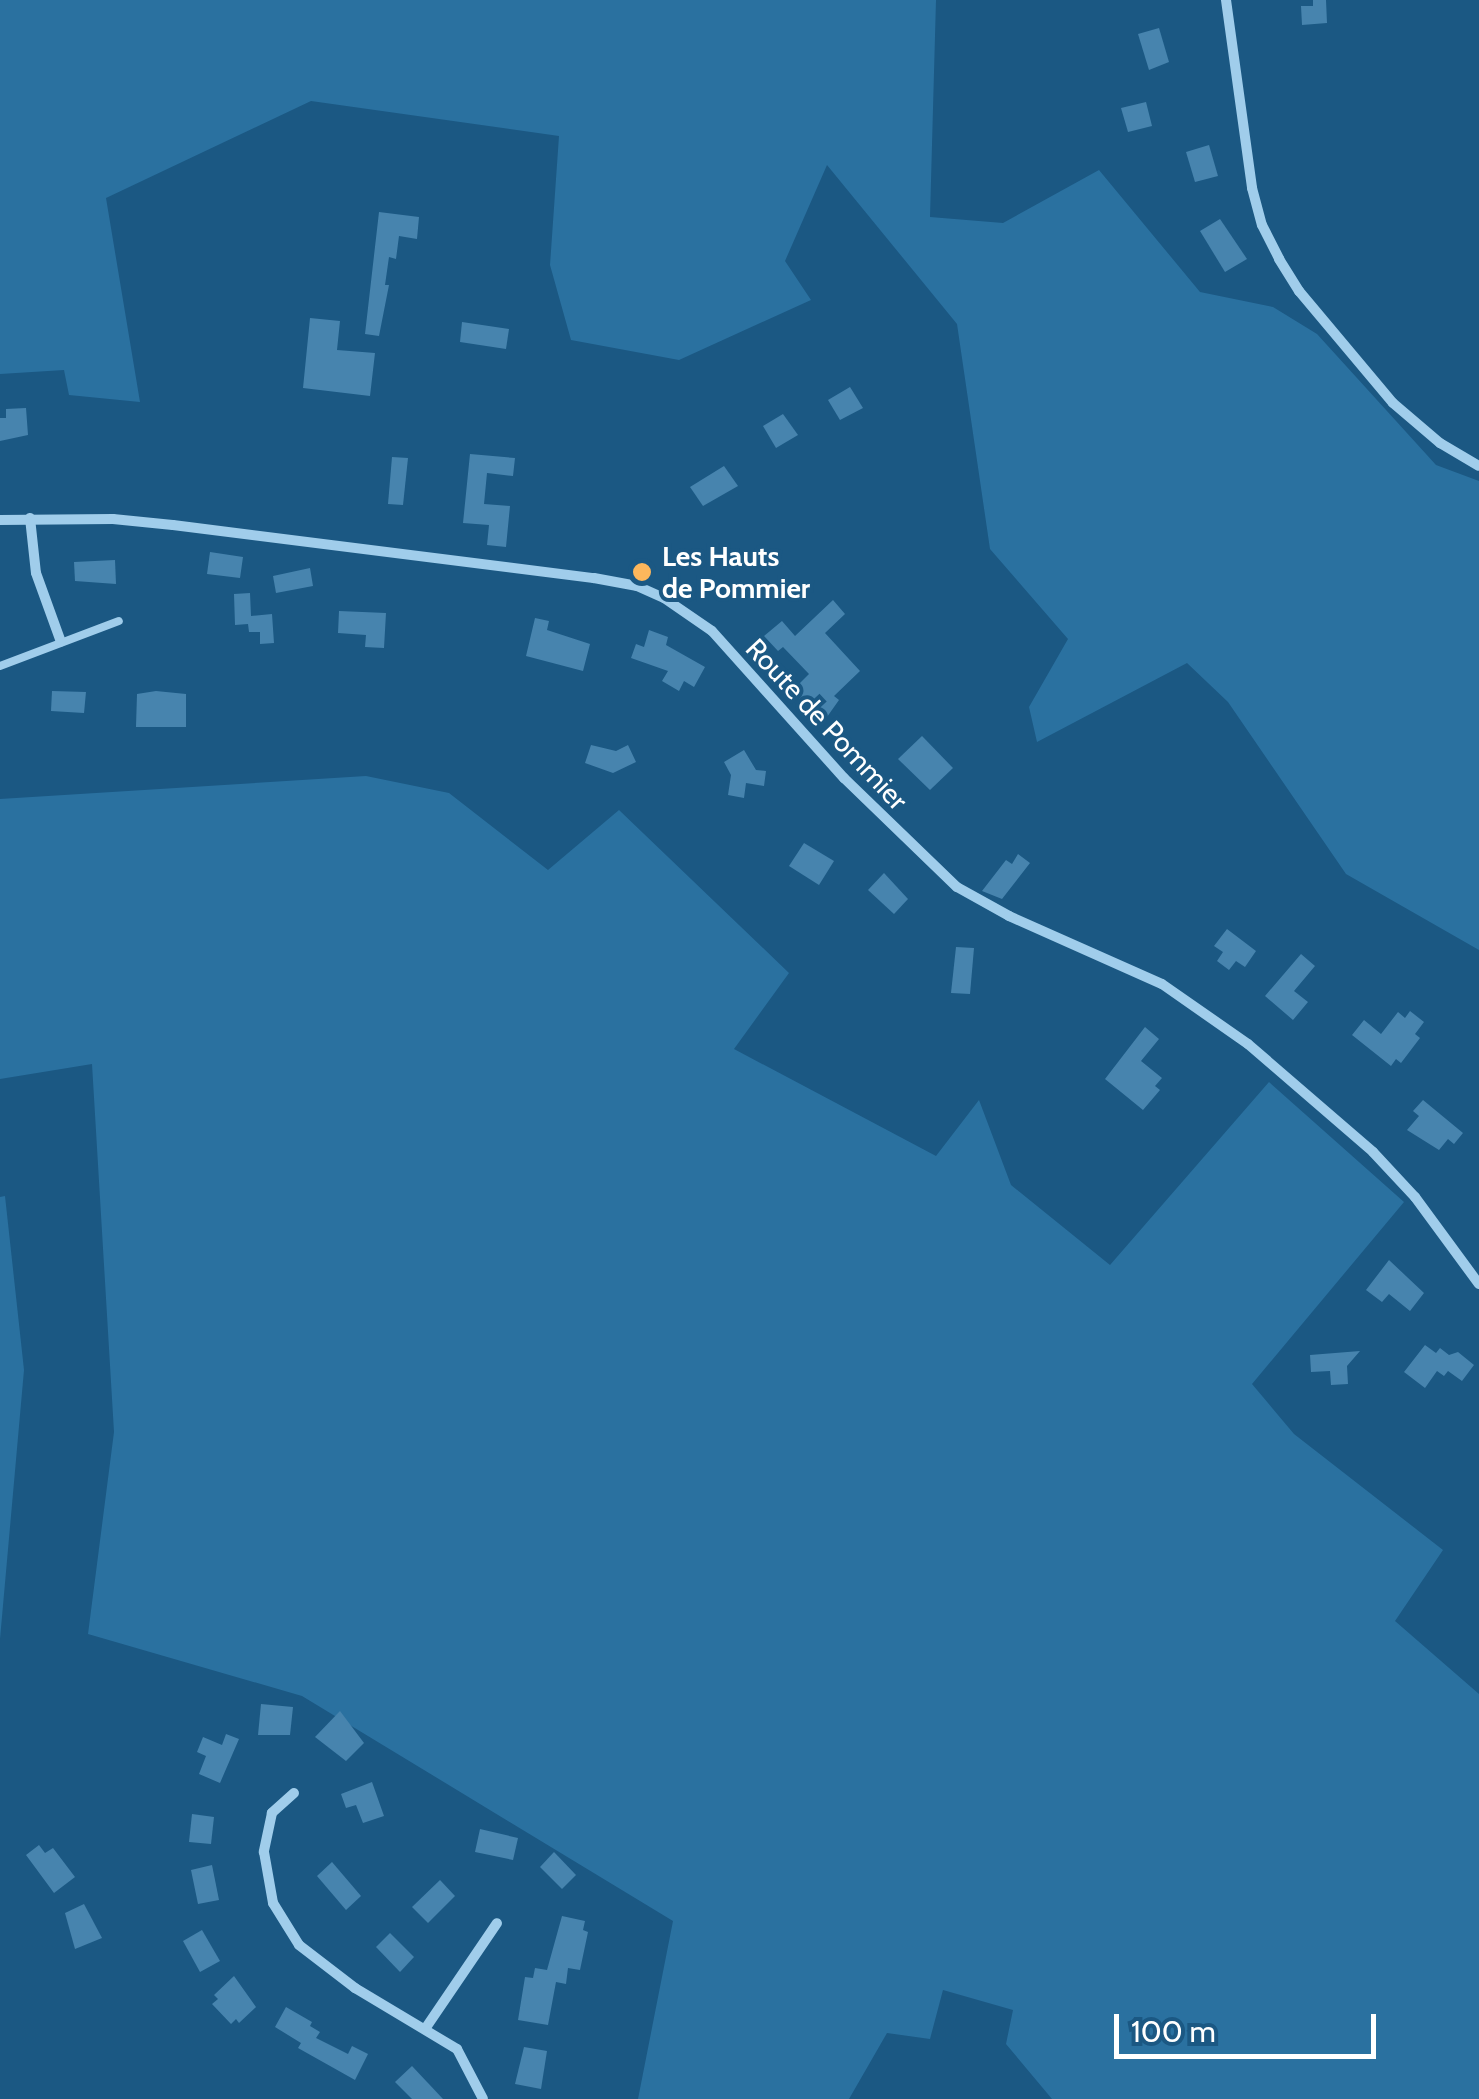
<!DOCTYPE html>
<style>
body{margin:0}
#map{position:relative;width:1479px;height:2099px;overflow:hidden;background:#1b5883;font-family:Cabin,sans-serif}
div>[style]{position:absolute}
.green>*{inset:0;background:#2a71a0}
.building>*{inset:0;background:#4784ae}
.lane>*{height:8px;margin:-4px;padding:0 4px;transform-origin:4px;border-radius:4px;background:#a0cdeb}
.street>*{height:10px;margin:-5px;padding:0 5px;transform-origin:5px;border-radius:5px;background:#a0cdeb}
.dots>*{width:28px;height:28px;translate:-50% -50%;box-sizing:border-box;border:5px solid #1b5883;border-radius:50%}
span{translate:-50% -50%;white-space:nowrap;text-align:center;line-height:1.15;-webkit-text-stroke:8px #1b5883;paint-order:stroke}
.poi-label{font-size:28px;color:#fff;font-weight:700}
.left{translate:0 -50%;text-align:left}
.street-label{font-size:28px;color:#fff}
.scale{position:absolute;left:1114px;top:2014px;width:262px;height:45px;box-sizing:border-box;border:5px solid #fff;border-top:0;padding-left:12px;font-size:30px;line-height:35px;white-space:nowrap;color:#fff;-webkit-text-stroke:8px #1b5883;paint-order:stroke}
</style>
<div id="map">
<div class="green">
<div style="clip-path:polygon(0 0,936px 0,930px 217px,1003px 223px,1099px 170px,1200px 292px,1273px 307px,1317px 334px,1436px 465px,1479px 481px,1479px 950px,1346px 874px,1228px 702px,1187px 663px,1037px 742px,1029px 707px,1068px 639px,990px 549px,957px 324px,827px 165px,785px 261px,811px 300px,679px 360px,571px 340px,550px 265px,559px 136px,311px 101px,106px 198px,140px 402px,69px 395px,64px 370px,0 374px)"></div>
<div style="clip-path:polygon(366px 776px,449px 793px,548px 870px,619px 810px,789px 973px,734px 1049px,936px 1156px,979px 1100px,1011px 1185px,1110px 1265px,1269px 1082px,1404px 1202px,1252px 1384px,1294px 1434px,1443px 1550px,1395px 1621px,1479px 1694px,1479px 2099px,1052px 2099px,1006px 2044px,1013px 2010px,943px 1990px,930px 2039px,887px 2033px,849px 2099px,638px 2099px,673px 1921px,302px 1696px,88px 1634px,114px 1432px,92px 1064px,0 1079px,0 799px)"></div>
<div style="clip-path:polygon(5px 1196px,24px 1370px,0 1639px,0 1197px)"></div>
</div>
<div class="building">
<div style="clip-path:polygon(1313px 0,1326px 0,1327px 23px,1302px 25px,1301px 6px,1313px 6px)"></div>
<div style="clip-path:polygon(1159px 28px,1169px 62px,1149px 70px,1138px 34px)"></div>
<div style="clip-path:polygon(1146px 102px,1152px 126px,1128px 132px,1121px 108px)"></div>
<div style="clip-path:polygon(1209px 145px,1218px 176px,1195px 182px,1186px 152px)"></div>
<div style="clip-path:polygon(379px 212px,419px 217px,417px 239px,399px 236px,396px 259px,389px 257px,385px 285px,389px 285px,379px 336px,365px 334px)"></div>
<div style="clip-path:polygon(1220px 219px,1247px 259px,1225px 272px,1200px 231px)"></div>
<div style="clip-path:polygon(310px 318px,340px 321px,337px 350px,375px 353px,370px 396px,303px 388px)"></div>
<div style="clip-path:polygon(462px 322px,509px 329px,506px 349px,460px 342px)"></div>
<div style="clip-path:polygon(850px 387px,863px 408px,840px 420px,828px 400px)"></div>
<div style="clip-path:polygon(26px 408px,28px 435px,0 441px,0 418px,6px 418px,6px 409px)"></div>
<div style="clip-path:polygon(783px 414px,798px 435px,776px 448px,763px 426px)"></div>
<div style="clip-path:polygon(470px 454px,515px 458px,513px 476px,487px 473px,484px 504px,510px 506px,506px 547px,487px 545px,489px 525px,463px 523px)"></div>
<div style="clip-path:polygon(392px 457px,408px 458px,403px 505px,388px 504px)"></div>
<div style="clip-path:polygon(724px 466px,738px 486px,703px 506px,690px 487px)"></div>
<div style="clip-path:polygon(210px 552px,243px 557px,240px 578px,207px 574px)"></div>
<div style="clip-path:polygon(115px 560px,116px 584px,75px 581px,74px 562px)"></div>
<div style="clip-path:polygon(310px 568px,313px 586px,276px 593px,273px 576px)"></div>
<div style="clip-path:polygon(250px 593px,251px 616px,272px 614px,274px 643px,260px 644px,260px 632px,249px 632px,248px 624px,235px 625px,234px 594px)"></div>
<div style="clip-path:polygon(833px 600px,845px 614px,825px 633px,860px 671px,834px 696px,839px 700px,822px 724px,792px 691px,809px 674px,783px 647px,778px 651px,764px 636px,782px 621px,795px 636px)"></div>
<div style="clip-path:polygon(339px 611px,386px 613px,384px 648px,365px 647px,366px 635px,338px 633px)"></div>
<div style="clip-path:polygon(535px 618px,549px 621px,547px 630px,590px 644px,583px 671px,526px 656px)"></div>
<div style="clip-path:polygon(649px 630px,668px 637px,666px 645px,705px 667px,694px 687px,684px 681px,679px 691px,662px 681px,668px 671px,631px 658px,636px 644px,644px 647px)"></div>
<div style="clip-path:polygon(52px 691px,86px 692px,84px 713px,51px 711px)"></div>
<div style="clip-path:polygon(156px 691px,186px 694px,186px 727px,136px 727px,137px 694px)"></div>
<div style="clip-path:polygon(922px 736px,953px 768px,930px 790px,898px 759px)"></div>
<div style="clip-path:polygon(591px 745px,616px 751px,628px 745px,636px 762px,613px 773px,585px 763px)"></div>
<div style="clip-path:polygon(744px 750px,756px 770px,766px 771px,764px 786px,746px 783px,744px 798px,728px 795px,731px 775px,724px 762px)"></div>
<div style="clip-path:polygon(804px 843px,834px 861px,819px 885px,789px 866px)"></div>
<div style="clip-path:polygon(1018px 854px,1030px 863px,1002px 899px,982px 891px,1006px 860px,1012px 864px)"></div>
<div style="clip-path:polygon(884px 873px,908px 899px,894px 914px,868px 890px)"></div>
<div style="clip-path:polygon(1227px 929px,1256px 951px,1245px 967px,1236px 961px,1229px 970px,1217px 961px,1223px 952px,1214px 946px)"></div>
<div style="clip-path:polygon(956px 947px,974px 948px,970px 994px,951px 993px)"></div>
<div style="clip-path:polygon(1301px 954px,1315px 966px,1294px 991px,1308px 1002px,1293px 1020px,1265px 996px)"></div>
<div style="clip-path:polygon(1410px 1011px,1424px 1022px,1415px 1034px,1420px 1038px,1401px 1063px,1396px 1059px,1391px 1066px,1352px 1035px,1364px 1020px,1381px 1034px,1398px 1012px,1405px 1018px)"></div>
<div style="clip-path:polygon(1145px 1027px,1159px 1039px,1141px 1061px,1162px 1078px,1155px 1086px,1160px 1090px,1143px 1110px,1105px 1079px)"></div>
<div style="clip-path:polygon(1423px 1100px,1463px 1133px,1454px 1144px,1448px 1139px,1439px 1150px,1407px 1130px,1419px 1116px,1413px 1111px)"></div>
<div style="clip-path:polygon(1389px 1260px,1424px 1293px,1410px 1311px,1389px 1294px,1382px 1302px,1366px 1290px)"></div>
<div style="clip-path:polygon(1425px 1345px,1436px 1353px,1440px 1348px,1449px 1355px,1458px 1352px,1474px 1365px,1462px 1381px,1448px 1371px,1444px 1376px,1437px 1371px,1425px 1388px,1404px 1372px)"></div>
<div style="clip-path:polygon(1360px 1351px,1347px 1366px,1348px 1384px,1331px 1385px,1330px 1371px,1311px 1372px,1310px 1355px)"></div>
<div style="clip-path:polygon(261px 1704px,293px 1707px,290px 1735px,258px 1735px)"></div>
<div style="clip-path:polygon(340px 1711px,364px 1743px,346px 1761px,315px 1737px)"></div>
<div style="clip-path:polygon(226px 1734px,239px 1739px,220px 1783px,199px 1774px,206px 1756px,197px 1752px,203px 1737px,222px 1745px)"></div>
<div style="clip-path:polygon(372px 1782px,384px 1816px,363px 1823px,356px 1805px,346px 1808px,341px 1794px)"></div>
<div style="clip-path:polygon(192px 1814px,214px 1817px,211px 1844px,189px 1842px)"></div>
<div style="clip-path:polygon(480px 1829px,518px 1838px,513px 1860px,475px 1852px)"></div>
<div style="clip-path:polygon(39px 1845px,45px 1853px,53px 1848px,75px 1877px,54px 1893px,26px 1855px)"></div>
<div style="clip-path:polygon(554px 1852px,576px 1875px,562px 1889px,540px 1867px)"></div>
<div style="clip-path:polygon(332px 1862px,361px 1896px,346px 1910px,317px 1876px)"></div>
<div style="clip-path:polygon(212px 1865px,219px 1900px,198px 1904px,191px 1870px)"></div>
<div style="clip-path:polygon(440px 1880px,455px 1896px,428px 1923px,412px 1907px)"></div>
<div style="clip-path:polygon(84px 1904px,102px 1938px,75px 1949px,65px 1913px)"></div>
<div style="clip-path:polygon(562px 1916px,585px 1921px,583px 1930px,588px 1932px,580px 1970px,568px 1968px,566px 1984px,556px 1982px,548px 2025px,518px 2020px,525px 1977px,533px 1978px,535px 1968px,547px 1970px)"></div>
<div style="clip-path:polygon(202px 1930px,220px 1961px,200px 1972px,183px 1941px)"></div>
<div style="clip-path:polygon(390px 1933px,414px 1957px,400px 1972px,376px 1947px)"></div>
<div style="clip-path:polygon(234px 1976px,256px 2007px,239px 2023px,236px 2019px,231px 2024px,212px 2004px,218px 1999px,214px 1995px)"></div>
<div style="clip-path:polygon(286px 2007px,312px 2022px,310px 2026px,320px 2032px,316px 2038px,348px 2054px,352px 2046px,368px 2054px,355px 2080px,298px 2048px,301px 2043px,275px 2027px)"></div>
<div style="clip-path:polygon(524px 2047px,547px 2051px,541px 2089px,515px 2084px)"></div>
<div style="clip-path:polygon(412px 2066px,443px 2099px,412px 2099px,395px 2082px)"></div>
</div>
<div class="lane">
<div style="left:0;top:666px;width:127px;rotate:-20.7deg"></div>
</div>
<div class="street">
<div style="left:1226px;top:0;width:190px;rotate:82.1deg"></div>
<div style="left:1252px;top:188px;width:38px;rotate:75deg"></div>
<div style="left:1262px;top:225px;width:38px;rotate:63deg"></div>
<div style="left:1279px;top:259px;width:38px;rotate:58deg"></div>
<div style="left:1299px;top:291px;width:146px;rotate:50deg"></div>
<div style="left:1393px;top:403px;width:62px;rotate:40.4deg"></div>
<div style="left:1440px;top:443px;width:45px;rotate:30.5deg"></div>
<div style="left:30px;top:518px;width:55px;rotate:83.8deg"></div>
<div style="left:36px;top:573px;width:73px;rotate:70.1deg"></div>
<div style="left:0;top:520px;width:113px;rotate:-0.5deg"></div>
<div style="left:113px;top:519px;width:60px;rotate:5.7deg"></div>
<div style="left:173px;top:525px;width:424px;rotate:7.2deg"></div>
<div style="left:594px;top:578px;width:44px;rotate:10.5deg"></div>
<div style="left:637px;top:586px;width:30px;rotate:24deg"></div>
<div style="left:664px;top:598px;width:58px;rotate:34.5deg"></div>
<div style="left:712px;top:631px;width:198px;rotate:48.1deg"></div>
<div style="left:844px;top:778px;width:157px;rotate:44deg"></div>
<div style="left:957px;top:887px;width:60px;rotate:29.1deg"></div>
<div style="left:1009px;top:916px;width:167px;rotate:24deg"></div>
<div style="left:1162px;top:984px;width:105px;rotate:34.9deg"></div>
<div style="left:1248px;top:1044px;width:165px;rotate:40.8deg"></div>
<div style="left:1373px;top:1152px;width:62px;rotate:47deg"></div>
<div style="left:1415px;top:1197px;width:108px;rotate:53.7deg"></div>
<div style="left:294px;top:1793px;width:30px;rotate:138deg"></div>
<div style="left:272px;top:1813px;width:40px;rotate:102deg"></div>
<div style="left:264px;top:1852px;width:52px;rotate:80deg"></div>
<div style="left:273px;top:1903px;width:49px;rotate:58.2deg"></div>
<div style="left:299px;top:1945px;width:71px;rotate:37.5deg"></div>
<div style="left:355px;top:1988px;width:119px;rotate:30.9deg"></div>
<div style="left:457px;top:2049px;width:56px;rotate:62.5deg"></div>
<div style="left:425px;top:2029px;width:128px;rotate:-55.8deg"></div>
</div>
<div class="dots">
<div style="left:642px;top:572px;background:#fdb75c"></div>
</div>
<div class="poi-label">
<span class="left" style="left:662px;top:572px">Les Hauts<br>de Pommier</span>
</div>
<div class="street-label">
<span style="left:827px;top:724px;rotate:47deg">Route de Pommier</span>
</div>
<div class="scale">100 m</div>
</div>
